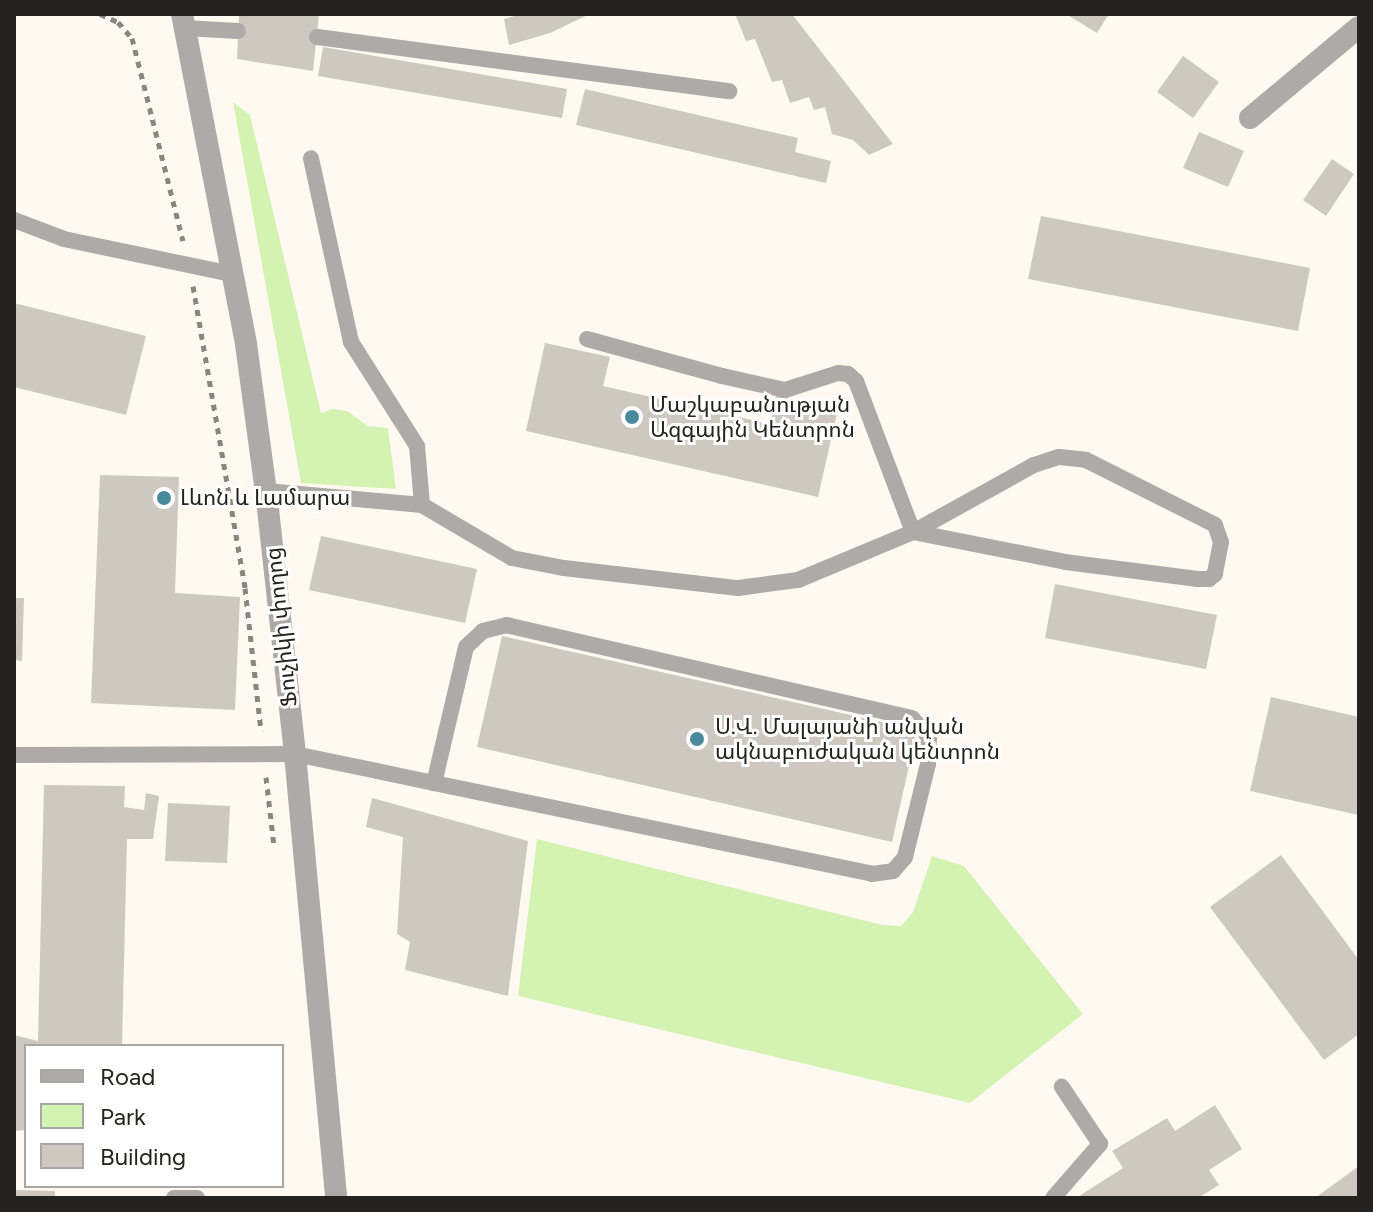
<!DOCTYPE html>
<meta charset="utf-8">
<style>
body{margin:0}
#map{position:relative;width:1373px;height:1212px;overflow:hidden;background:#fff9f1;font-family:Figtree,"Noto Sans Armenian",sans-serif}
div>[style]{position:absolute}
.green>*{inset:0;background:#d4f3b3}
.building>*{inset:0;background:#cec8c0}
.path>*{height:5px;margin-top:-2.5px;transform-origin:0;background:repeating-linear-gradient(90deg,#898580 0 6px,transparent 0 12px)}
.service>*{height:16px;margin:-8px;padding:0 8px;transform-origin:8px;border-radius:8px;background:#adaaa7}
.minor>*{height:22px;margin:-11px;padding:0 11px;transform-origin:11px;border-radius:11px;background:#adaaa7}
.tertiary>*{height:22px;margin:-11px;padding:0 11px;transform-origin:11px;border-radius:11px;background:#adaaa7}
.dots>*{width:22px;height:22px;translate:-50% -50%;box-sizing:border-box;border:4px solid #fff;border-radius:50%}
span{translate:-50% -50%;white-space:nowrap;text-align:center;line-height:1.15;-webkit-text-stroke:6px #fff;paint-order:stroke}
.poi-label{font-size:22px;color:#252320}
.left{translate:0 -50%;text-align:left}
.street-label{font-size:22px;color:#252320}
.frame{position:absolute;inset:0;border:16px solid #252320;pointer-events:none}
.legend{position:absolute;left:24px;top:1044px;width:260px;height:144px;box-sizing:border-box;background:#fff;border:2px solid #a8a7a6;margin:0;padding:10px 14px;list-style:none;font-size:24px;color:#252320}
.legend li{display:flex;align-items:center;gap:16px;height:40px}
.legend b{width:40px;border:2px solid #a8a7a6}
</style>
<div id="map">
<div class="green">
<div style="clip-path:polygon(233px 102px,250px 115px,321px 413px,333px 409px,347px 411px,368px 426px,388px 428px,396px 489px,301px 483px)"></div>
<div style="clip-path:polygon(537px 839px,882px 925px,901px 926px,913px 912px,932px 856px,964px 866px,1083px 1014px,970px 1103px,518px 996px)"></div>
</div>
<div class="building">
<div style="clip-path:polygon(239px 14px,319px 14px,313px 71px,237px 59px)"></div>
<div style="clip-path:polygon(522px 14px,590px 14px,550px 33px,509px 45px,504px 19px)"></div>
<div style="clip-path:polygon(735px 14px,792px 14px,893px 144px,869px 155px,853px 140px,832px 134px,825px 107px,814px 110px,809px 97px,790px 103px,782px 80px,772px 82px,755px 39px,746px 41px)"></div>
<div style="clip-path:polygon(1066px 14px,1109px 14px,1097px 33px)"></div>
<div style="clip-path:polygon(323px 47px,567px 89px,562px 118px,318px 76px)"></div>
<div style="clip-path:polygon(1183px 56px,1219px 82px,1193px 118px,1157px 92px)"></div>
<div style="clip-path:polygon(585px 89px,798px 138px,795px 152px,831px 161px,826px 183px,576px 125px)"></div>
<div style="clip-path:polygon(1199px 132px,1244px 151px,1228px 187px,1183px 168px)"></div>
<div style="clip-path:polygon(1332px 159px,1354px 174px,1326px 216px,1303px 200px)"></div>
<div style="clip-path:polygon(1041px 216px,1310px 268px,1298px 331px,1028px 279px)"></div>
<div style="clip-path:polygon(14px 303px,146px 336px,126px 415px,14px 387px)"></div>
<div style="clip-path:polygon(545px 343px,610px 357px,603px 386px,770px 424px,776px 395px,838px 409px,818px 497px,526px 431px)"></div>
<div style="clip-path:polygon(100px 475px,179px 477px,175px 593px,240px 597px,235px 710px,91px 703px)"></div>
<div style="clip-path:polygon(321px 536px,477px 569px,465px 623px,309px 590px)"></div>
<div style="clip-path:polygon(1055px 584px,1217px 615px,1206px 669px,1045px 638px)"></div>
<div style="clip-path:polygon(14px 598px,24px 598px,22px 661px,14px 660px)"></div>
<div style="clip-path:polygon(502px 636px,917px 730px,892px 842px,477px 747px)"></div>
<div style="clip-path:polygon(1271px 697px,1359px 717px,1359px 815px,1250px 791px)"></div>
<div style="clip-path:polygon(44px 785px,125px 786px,124px 807px,144px 810px,146px 793px,159px 796px,153px 839px,127px 839px,122px 1046px,26px 1046px,26px 1130px,14px 1131px,14px 1035px,38px 1041px)"></div>
<div style="clip-path:polygon(372px 798px,528px 841px,508px 996px,405px 970px,410px 942px,397px 934px,403px 837px,366px 827px)"></div>
<div style="clip-path:polygon(168px 803px,230px 806px,227px 863px,165px 861px)"></div>
<div style="clip-path:polygon(1281px 855px,1359px 960px,1359px 1034px,1324px 1060px,1210px 907px)"></div>
<div style="clip-path:polygon(1215px 1105px,1242px 1149px,1209px 1170px,1219px 1185px,1198px 1198px,1076px 1198px,1123px 1168px,1112px 1151px,1167px 1118px,1175px 1131px)"></div>
<div style="clip-path:polygon(1359px 1166px,1359px 1198px,1315px 1198px)"></div>
<div style="clip-path:polygon(14px 1190px,55px 1191px,55px 1198px,14px 1198px)"></div>
</div>
<div class="path">
<div style="left:100px;top:14px;width:20px;rotate:24deg"></div>
<div style="left:118px;top:22px;width:21px;rotate:49deg"></div>
<div style="left:132px;top:38px;width:209px;rotate:75.9deg"></div>
<div style="left:193px;top:286px;width:306px;rotate:80.2deg"></div>
<div style="left:245px;top:588px;width:144px;rotate:83.6deg"></div>
<div style="left:266px;top:777px;width:69px;rotate:83.4deg"></div>
</div>
<div class="service">
<div style="left:184px;top:28px;width:54px;rotate:3.2deg"></div>
<div style="left:317px;top:37px;width:416px;rotate:7.5deg"></div>
<div style="left:14px;top:220px;width:53px;rotate:20.8deg"></div>
<div style="left:64px;top:239px;width:172px;rotate:11.8deg"></div>
<div style="left:1059px;top:457px;width:27px;rotate:6deg"></div>
<div style="left:1086px;top:460px;width:144px;rotate:26.7deg"></div>
<div style="left:1215px;top:525px;width:18px;rotate:71deg"></div>
<div style="left:1221px;top:542px;width:33px;rotate:101deg"></div>
<div style="left:1215px;top:574px;width:8px;rotate:140deg"></div>
<div style="left:1209px;top:579px;width:11px;rotate:180deg"></div>
<div style="left:1198px;top:579px;width:133px;rotate:-172.7deg"></div>
<div style="left:1066px;top:562px;width:156px;rotate:-168.9deg"></div>
<div style="left:913px;top:532px;width:138px;rotate:-29deg"></div>
<div style="left:1034px;top:465px;width:26px;rotate:-18deg"></div>
<div style="left:266px;top:491px;width:157px;rotate:5.1deg"></div>
<div style="left:422px;top:505px;width:59px;rotate:-94.8deg"></div>
<div style="left:417px;top:446px;width:123px;rotate:-122.4deg"></div>
<div style="left:351px;top:342px;width:188px;rotate:-102.3deg"></div>
<div style="left:422px;top:505px;width:104px;rotate:30.5deg"></div>
<div style="left:512px;top:558px;width:53px;rotate:10.9deg"></div>
<div style="left:564px;top:568px;width:175px;rotate:6.6deg"></div>
<div style="left:738px;top:588px;width:61px;rotate:-7.6deg"></div>
<div style="left:798px;top:580px;width:125px;rotate:-22.7deg"></div>
<div style="left:913px;top:532px;width:161px;rotate:-110.7deg"></div>
<div style="left:856px;top:381px;width:11px;rotate:-139deg"></div>
<div style="left:848px;top:374px;width:10px;rotate:-174deg"></div>
<div style="left:838px;top:373px;width:56px;rotate:162.2deg"></div>
<div style="left:785px;top:390px;width:65px;rotate:-167.5deg"></div>
<div style="left:722px;top:376px;width:140px;rotate:-164.7deg"></div>
<div style="left:14px;top:755px;width:281px;rotate:-0.2deg"></div>
<div style="left:295px;top:754px;width:84px;rotate:11.7deg"></div>
<div style="left:377px;top:771px;width:58px;rotate:11.9deg"></div>
<div style="left:434px;top:783px;width:447px;rotate:11.7deg"></div>
<div style="left:872px;top:874px;width:21px;rotate:-8deg"></div>
<div style="left:893px;top:871px;width:18px;rotate:-49deg"></div>
<div style="left:905px;top:857px;width:96px;rotate:-76.1deg"></div>
<div style="left:928px;top:764px;width:27px;rotate:-88deg"></div>
<div style="left:929px;top:737px;width:25px;rotate:-132deg"></div>
<div style="left:912px;top:718px;width:416px;rotate:-167.1deg"></div>
<div style="left:507px;top:625px;width:25px;rotate:166deg"></div>
<div style="left:483px;top:631px;width:23px;rotate:137deg"></div>
<div style="left:466px;top:647px;width:140px;rotate:103.2deg"></div>
<div style="left:174px;top:1198px;width:23px"></div>
<div style="left:1053px;top:1198px;width:72px;rotate:-49deg"></div>
<div style="left:1100px;top:1144px;width:69px;rotate:-123.7deg"></div>
</div>
<div class="minor">
<div style="left:1250px;top:118px;width:142px;rotate:-39.9deg"></div>
</div>
<div class="tertiary">
<div style="left:182px;top:14px;width:336px;rotate:79deg"></div>
<div style="left:246px;top:344px;width:148px;rotate:82.3deg"></div>
<div style="left:266px;top:491px;width:265px;rotate:83.7deg"></div>
<div style="left:295px;top:754px;width:446px;rotate:84.7deg"></div>
</div>
<div class="dots">
<div style="left:632px;top:417px;background:#488a9b"></div>
<div style="left:164px;top:498px;background:#488a9b"></div>
<div style="left:697px;top:739px;background:#488a9b"></div>
</div>
<div class="poi-label">
<span class="left" style="left:650px;top:417px">Մաշկաբանության<br>Ազգային Կենտրոն</span>
<span class="left" style="left:180px;top:498px">Լևոն և Լամարա</span>
<span class="left" style="left:715px;top:739px">Ս.Վ. Մալայանի անվան<br>ակնաբուժական կենտրոն</span>
</div>
<div class="street-label">
<span style="left:281px;top:627px;rotate:-96deg">Ֆուչիկի փողոց</span>
</div>
<div class="frame"></div>
<ul class="legend">
<li><b style="height:10px;background:#adaaa7"></b>Road</li>
<li><b style="height:22px;background:#d4f3b3"></b>Park</li>
<li><b style="height:22px;background:#cec8c0"></b>Building</li>
</ul>
</div>
